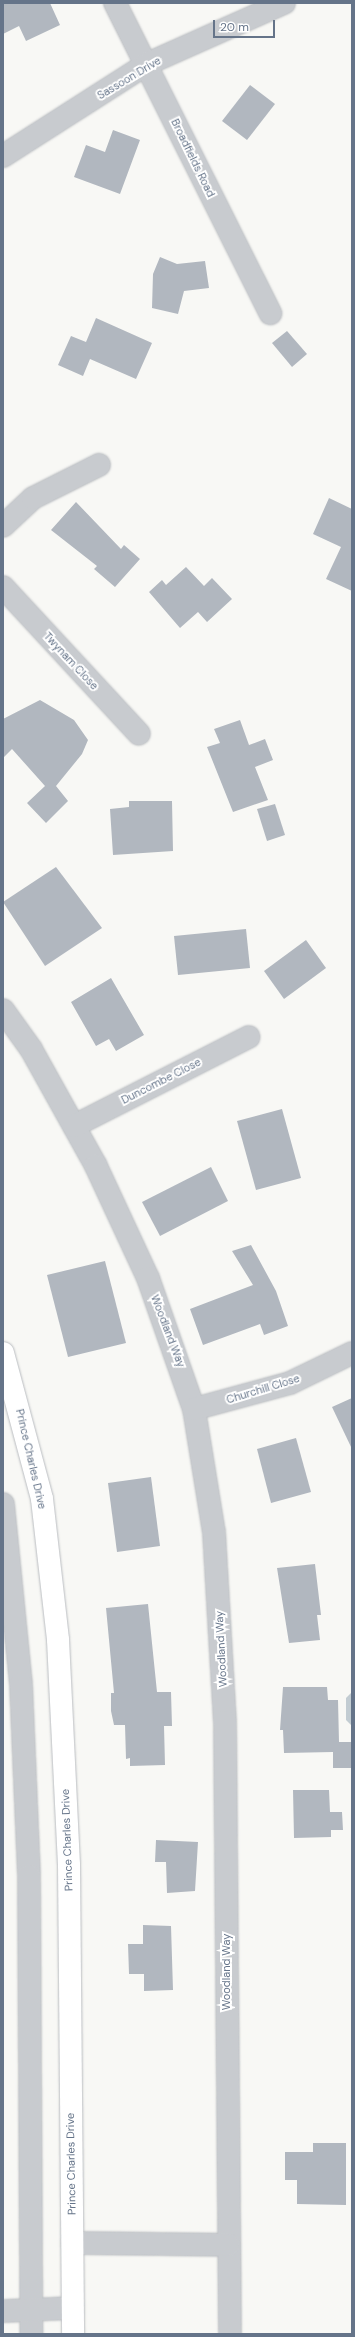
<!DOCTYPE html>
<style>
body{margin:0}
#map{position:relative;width:355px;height:2337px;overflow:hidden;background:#f8f8f5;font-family:"DM Sans",sans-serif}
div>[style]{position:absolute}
.water>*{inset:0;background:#c2ccd2}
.building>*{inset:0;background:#b1b7bf}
.roads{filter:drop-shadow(0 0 1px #babdc1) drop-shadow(0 0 1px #babdc1)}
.minor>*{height:22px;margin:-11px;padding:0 11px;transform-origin:11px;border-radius:11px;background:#c8cbcf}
.highway>*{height:22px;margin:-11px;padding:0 11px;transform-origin:11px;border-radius:11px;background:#fff}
span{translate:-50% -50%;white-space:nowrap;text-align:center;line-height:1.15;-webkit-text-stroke:4px #fff;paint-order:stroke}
.street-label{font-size:11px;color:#657489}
.frame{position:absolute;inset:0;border:4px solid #657489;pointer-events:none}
.scale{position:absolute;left:213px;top:20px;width:62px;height:18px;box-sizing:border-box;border:2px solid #657489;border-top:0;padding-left:5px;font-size:12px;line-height:14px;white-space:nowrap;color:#657489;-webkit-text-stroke:3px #fff;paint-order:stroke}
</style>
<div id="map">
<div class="water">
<div style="clip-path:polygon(352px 1692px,352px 1726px,346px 1720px,346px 1698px)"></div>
</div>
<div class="building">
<div style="clip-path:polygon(3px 3px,50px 3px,60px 25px,26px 41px,19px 26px,3px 34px)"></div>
<div style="clip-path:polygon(250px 85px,275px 104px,247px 140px,222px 121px)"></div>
<div style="clip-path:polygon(113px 130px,140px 140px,120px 194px,74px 177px,86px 145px,105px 152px)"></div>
<div style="clip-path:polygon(160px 257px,177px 264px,205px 261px,209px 288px,184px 291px,178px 314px,152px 308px,153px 274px)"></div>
<div style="clip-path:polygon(96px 318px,152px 343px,136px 379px,90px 359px,83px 376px,58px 365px,71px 336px,86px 342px)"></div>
<div style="clip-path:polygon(287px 331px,307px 354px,292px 367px,272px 343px)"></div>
<div style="clip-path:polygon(329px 498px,352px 509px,352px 591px,326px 579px,341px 547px,313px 534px)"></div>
<div style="clip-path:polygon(76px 502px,121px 549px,124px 545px,140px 559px,115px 587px,94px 569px,97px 566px,51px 530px)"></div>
<div style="clip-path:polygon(186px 567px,204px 586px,212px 578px,232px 599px,207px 622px,198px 612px,180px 628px,149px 592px,162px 580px,166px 585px)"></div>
<div style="clip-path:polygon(40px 700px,74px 720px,88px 740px,82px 754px,56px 786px,68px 801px,46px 823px,27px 803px,45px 786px,12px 749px,3px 758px,3px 719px)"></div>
<div style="clip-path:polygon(240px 720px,249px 745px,265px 739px,273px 760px,255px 767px,268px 800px,233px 812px,207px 747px,220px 743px,214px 729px)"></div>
<div style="clip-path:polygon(129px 801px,172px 801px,173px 851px,113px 855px,110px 809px,129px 807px)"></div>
<div style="clip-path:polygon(275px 804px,285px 835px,267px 841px,257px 809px)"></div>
<div style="clip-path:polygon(56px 867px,102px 928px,45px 966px,3px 902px)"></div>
<div style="clip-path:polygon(246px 929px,250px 968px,178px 975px,174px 936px)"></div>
<div style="clip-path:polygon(306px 940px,326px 968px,284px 999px,264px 971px)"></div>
<div style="clip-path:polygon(111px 978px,144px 1035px,116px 1051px,109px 1039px,96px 1046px,71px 1002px)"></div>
<div style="clip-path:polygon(282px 1109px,301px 1178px,256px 1190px,237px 1121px)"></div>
<div style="clip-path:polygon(211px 1167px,228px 1201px,160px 1236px,142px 1202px)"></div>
<div style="clip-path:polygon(251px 1245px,276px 1291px,288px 1326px,264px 1335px,260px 1324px,203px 1345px,190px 1309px,253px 1285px,232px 1251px)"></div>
<div style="clip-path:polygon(105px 1261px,126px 1343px,68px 1357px,47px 1275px)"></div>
<div style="clip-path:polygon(352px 1398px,352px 1449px,332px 1407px)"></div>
<div style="clip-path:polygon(296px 1438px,311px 1492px,271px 1503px,257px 1449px)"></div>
<div style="clip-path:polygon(151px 1477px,160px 1546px,117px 1552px,108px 1483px)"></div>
<div style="clip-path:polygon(315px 1564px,321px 1615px,317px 1615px,320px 1640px,289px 1643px,277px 1568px)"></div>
<div style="clip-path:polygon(148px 1604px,157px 1692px,171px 1692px,172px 1726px,164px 1726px,165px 1765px,130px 1766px,130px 1758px,126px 1759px,125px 1725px,114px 1725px,111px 1711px,111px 1693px,114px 1693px,106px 1608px)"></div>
<div style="clip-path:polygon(283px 1687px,327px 1687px,328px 1700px,338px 1700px,339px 1742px,352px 1742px,352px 1768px,333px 1768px,333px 1752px,284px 1753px,283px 1730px,280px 1730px)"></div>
<div style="clip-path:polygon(293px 1790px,329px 1790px,330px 1812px,342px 1812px,343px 1830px,331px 1830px,331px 1837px,294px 1838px)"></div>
<div style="clip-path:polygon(156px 1840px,198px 1842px,195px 1891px,167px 1893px,166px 1862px,155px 1862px)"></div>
<div style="clip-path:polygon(143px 1925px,171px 1926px,173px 1990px,144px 1991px,144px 1974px,129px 1974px,128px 1944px,143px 1944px)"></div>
<div style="clip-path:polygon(313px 2143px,346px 2143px,346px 2205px,297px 2204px,297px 2180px,285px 2180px,285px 2152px,313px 2152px)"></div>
</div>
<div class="roads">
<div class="minor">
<div style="left:115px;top:3px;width:347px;rotate:63.4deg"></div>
<div style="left:3px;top:156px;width:171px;rotate:-32.6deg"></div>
<div style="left:147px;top:64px;width:150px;rotate:-24deg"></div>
<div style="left:3px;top:526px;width:41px;rotate:-43deg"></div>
<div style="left:33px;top:498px;width:74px;rotate:-26.6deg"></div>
<div style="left:3px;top:587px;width:200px;rotate:47.2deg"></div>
<div style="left:3px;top:1010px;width:48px;rotate:54.3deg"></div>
<div style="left:31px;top:1049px;width:134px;rotate:60.9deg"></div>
<div style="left:96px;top:1166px;width:123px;rotate:65.1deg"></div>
<div style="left:148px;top:1278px;width:139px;rotate:70.7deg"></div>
<div style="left:194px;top:1409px;width:125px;rotate:80.8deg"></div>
<div style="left:214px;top:1532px;width:190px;rotate:86.7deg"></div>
<div style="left:225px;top:1722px;width:612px;rotate:89.53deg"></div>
<div style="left:74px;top:1126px;width:196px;rotate:-27deg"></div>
<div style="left:194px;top:1409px;width:99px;rotate:-15.2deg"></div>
<div style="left:290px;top:1383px;width:69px;rotate:-25.8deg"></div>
<div style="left:3px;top:1504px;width:181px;rotate:84.3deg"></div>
<div style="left:21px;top:1684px;width:192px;rotate:87.6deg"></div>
<div style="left:29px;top:1876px;width:458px;rotate:89.7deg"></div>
<div style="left:72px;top:2243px;width:156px;rotate:0.7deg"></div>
<div style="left:3px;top:2311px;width:70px;rotate:-2.5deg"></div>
</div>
<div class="highway">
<div style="left:3px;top:1353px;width:151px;rotate:75deg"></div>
<div style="left:42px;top:1499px;width:142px;rotate:83.5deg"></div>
<div style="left:58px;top:1640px;width:225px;rotate:87.2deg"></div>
<div style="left:69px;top:1865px;width:469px;rotate:89.5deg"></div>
</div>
</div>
<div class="street-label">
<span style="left:129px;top:78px;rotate:-31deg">Sassoon Drive</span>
<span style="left:193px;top:158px;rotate:64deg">Broadfields Road</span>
<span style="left:71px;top:661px;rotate:47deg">Twynam Close</span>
<span style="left:161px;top:1081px;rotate:-27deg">Duncombe Close</span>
<span style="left:168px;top:1331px;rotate:69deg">Woodland Way</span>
<span style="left:263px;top:1389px;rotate:-17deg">Churchill Close</span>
<span style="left:31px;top:1459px;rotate:77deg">Prince Charles Drive</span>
<span style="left:221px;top:1649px;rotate:-93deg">Woodland Way</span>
<span style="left:67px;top:1840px;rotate:-92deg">Prince Charles Drive</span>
<span style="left:226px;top:1972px;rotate:-90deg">Woodland Way</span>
<span style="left:71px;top:2164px;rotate:-91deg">Prince Charles Drive</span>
</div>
<div class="frame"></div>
<div class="scale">20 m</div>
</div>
